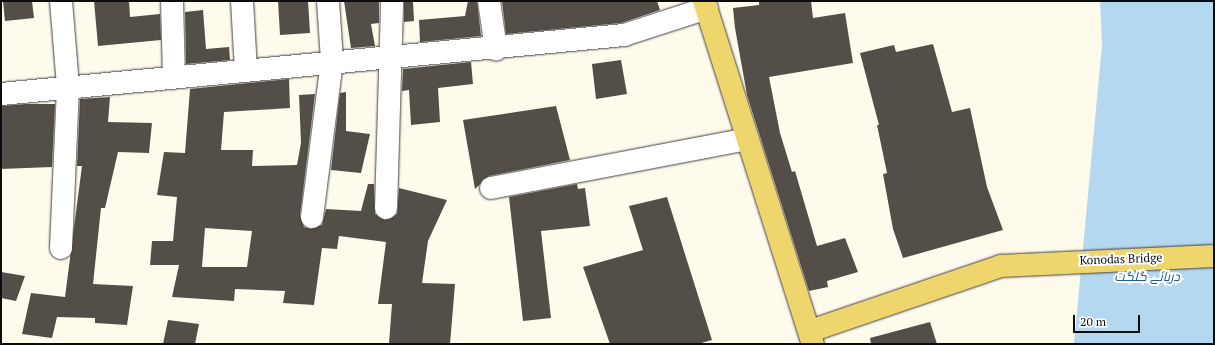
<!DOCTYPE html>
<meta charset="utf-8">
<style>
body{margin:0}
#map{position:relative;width:1215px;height:345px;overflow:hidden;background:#fefbec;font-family:"PT Serif",Cairo,serif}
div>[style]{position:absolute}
.water>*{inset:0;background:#b5d8f1}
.building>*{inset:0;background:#544e49}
.roads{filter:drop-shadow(0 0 1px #3f3f3f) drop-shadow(0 0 1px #3f3f3f)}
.minor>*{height:22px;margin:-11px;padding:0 11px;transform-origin:11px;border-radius:11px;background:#fff}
.major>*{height:22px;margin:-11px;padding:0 11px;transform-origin:11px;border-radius:11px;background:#eed56c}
span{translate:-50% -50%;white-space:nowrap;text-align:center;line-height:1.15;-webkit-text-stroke:4px #fff;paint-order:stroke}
.street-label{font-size:12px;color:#0c0c0c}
.water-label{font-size:13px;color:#1f5b94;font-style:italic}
.frame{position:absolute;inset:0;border:2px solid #0c0c0c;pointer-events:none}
.scale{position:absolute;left:1073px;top:315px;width:67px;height:18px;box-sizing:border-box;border:2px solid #0c0c0c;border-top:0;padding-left:5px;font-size:12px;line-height:14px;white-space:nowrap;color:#0c0c0c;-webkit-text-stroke:3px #fff;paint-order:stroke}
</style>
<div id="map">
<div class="water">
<div style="clip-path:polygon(1100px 1px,1214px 1px,1214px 344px,1074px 344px,1102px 45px)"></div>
</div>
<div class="building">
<div style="clip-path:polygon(3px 1px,32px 1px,34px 18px,5px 21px)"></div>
<div style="clip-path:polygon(94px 1px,129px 1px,130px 17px,160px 14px,161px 40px,98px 46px)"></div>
<div style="clip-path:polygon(278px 1px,308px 1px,310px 33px,280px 35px)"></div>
<div style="clip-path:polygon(344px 1px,379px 1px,379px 23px,371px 24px,375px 46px,351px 48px)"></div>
<div style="clip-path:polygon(404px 1px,413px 1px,414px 21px,404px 22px)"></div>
<div style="clip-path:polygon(468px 1px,477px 1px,481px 36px,420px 42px,419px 20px,465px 16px)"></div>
<div style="clip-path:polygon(502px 1px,657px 1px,660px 10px,621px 23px,506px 34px)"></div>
<div style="clip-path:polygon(759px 1px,811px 1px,813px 18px,845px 13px,853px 63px,769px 77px,780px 133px,792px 172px,795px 171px,817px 246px,845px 238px,858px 272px,827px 281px,828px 287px,809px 291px,747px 95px,735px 28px,733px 8px,759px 5px)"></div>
<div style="clip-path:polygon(203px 10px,206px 49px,229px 47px,230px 60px,186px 64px,185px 12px)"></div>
<div style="clip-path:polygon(933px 44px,952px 112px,970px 108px,987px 187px,1003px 230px,903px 258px,893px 229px,883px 174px,887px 173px,877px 125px,879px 125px,860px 53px,894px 45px,896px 52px)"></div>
<div style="clip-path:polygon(621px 60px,627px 94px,596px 99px,592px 64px)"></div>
<div style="clip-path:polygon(471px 62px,473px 84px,438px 88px,440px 122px,411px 125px,409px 90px,402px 91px,403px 69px)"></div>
<div style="clip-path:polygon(evenodd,289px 79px,290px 108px,224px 112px,221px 150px,253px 150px,252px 166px,297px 165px,301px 143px,299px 95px,315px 94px,300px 215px,304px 227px,311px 229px,322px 225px,326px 209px,361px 211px,368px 184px,374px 184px,375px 214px,385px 220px,397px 214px,399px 188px,447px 200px,428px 241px,422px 283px,455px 284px,450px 344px,389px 343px,392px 304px,378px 304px,386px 242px,339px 236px,337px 249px,322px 248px,314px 305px,283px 303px,285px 291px,235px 289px,234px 301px,172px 297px,179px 265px,150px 265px,152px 241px,173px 241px,177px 197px,157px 195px,164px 152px,185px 153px,190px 89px,289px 79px,205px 228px,252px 231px,247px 267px,202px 267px,205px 228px)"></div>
<div style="clip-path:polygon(346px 92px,346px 131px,370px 134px,361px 173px,331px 170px,340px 93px)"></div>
<div style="clip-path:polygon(110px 97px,108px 122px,152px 123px,149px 153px,118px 152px,105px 208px,101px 208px,93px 284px,133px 286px,127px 325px,95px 323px,95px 318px,57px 317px,52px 338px,22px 334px,31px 293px,65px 297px,82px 166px,77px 166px,80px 99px)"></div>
<div style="clip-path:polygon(26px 104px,55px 104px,52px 167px,1px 169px,1px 106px)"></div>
<div style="clip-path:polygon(556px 106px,570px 160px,489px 176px,475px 189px,463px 120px)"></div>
<div style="clip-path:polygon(577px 184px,578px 189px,585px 188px,590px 226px,541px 231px,551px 318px,523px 321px,509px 197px)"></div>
<div style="clip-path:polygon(667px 197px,712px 340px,698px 344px,610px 344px,583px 267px,643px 250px,629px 206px)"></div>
<div style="clip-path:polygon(1px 272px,25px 276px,16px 301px,1px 298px)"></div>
<div style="clip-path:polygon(168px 320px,199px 324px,195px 344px,163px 344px)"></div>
<div style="clip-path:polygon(930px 322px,937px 344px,871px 344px,870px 338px)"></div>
</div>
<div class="roads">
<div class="minor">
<div style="left:172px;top:1px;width:74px;rotate:88.5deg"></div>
<div style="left:242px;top:1px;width:69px;rotate:86.7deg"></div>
<div style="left:489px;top:1px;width:49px;rotate:81.7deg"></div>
<div style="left:1px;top:94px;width:626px;rotate:-5.41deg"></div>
<div style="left:624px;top:35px;width:87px;rotate:-18deg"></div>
<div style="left:491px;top:188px;width:261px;rotate:-10.8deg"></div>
<div style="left:386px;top:208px;width:207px;rotate:-88.3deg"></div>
<div style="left:312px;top:217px;width:158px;rotate:-82.7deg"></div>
<div style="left:332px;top:60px;width:59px;rotate:-93.9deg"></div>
<div style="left:61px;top:248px;width:162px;rotate:-87.5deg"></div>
<div style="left:68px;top:86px;width:85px;rotate:-94.7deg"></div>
</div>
<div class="major">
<div style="left:704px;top:1px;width:360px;rotate:72.4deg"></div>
<div style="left:810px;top:331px;width:202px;rotate:-18.8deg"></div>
<div style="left:1001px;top:266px;width:213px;rotate:-2.7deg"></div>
</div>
</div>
<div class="street-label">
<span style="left:1121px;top:259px;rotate:-2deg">Konodas Bridge</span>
</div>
<div class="water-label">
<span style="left:1147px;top:276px">دریائے گلگت</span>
</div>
<div class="frame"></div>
<div class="scale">20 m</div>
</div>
